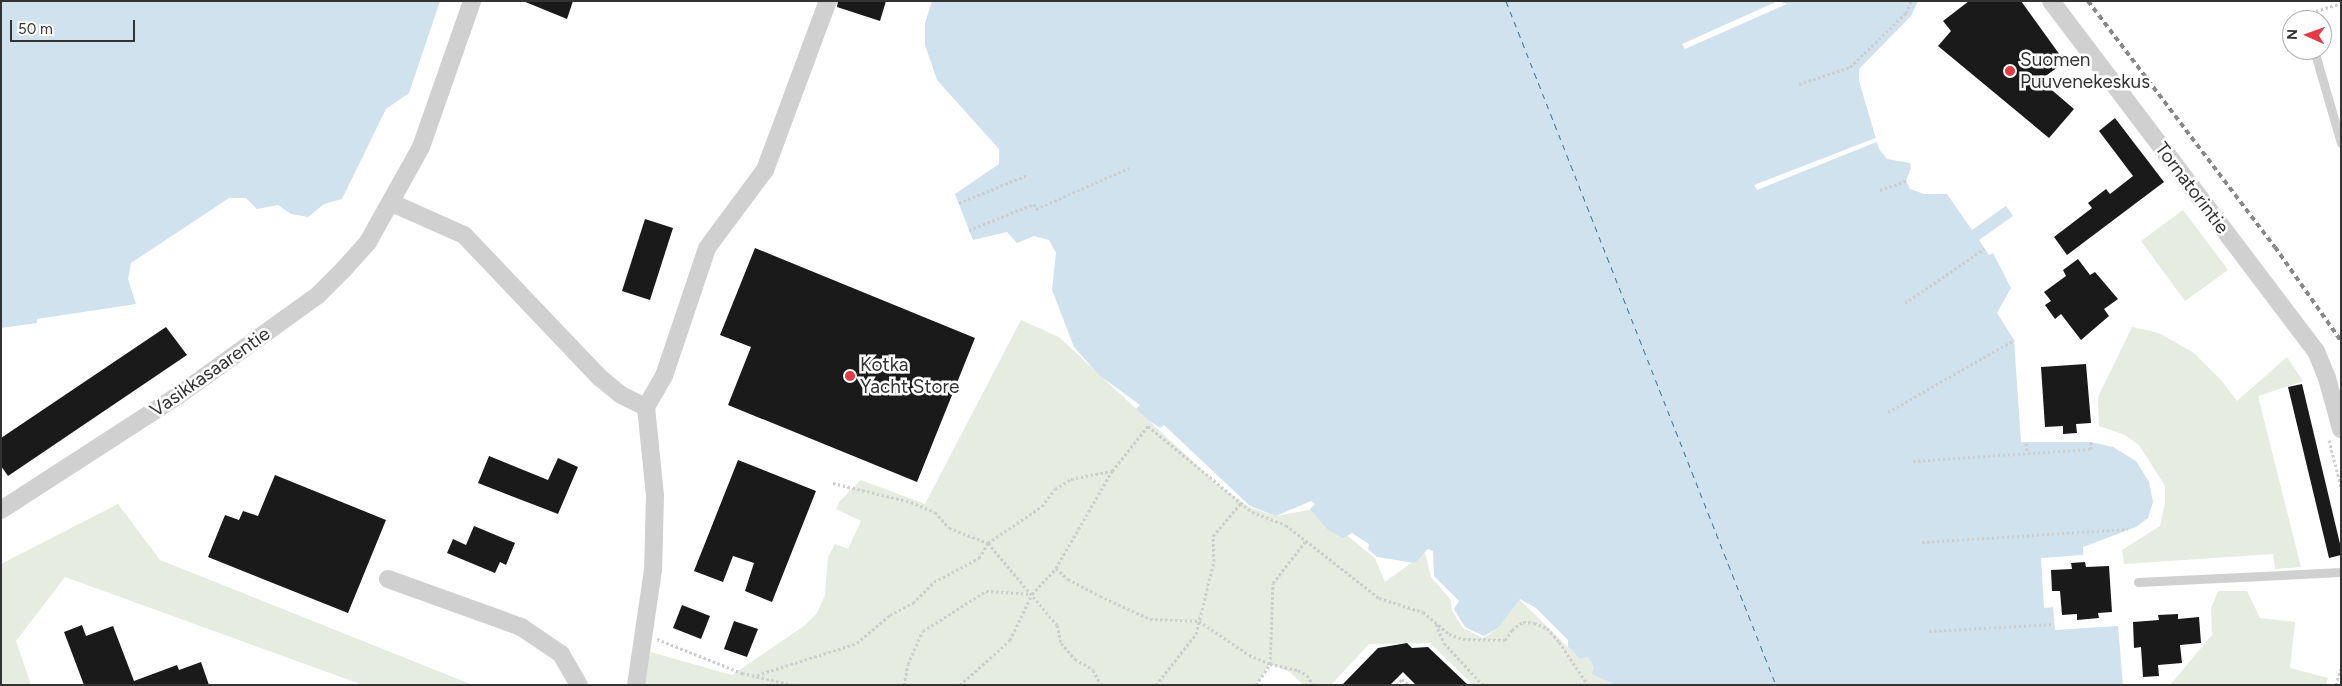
<!DOCTYPE html>
<style>
body{margin:0}
#map{position:relative;width:2342px;height:686px;overflow:hidden;background:#fff;font-family:Figtree,sans-serif}
div>[style]{position:absolute}
.green>*{inset:0;background:#e6ecdf}
.water>*{inset:0;background:#cfe2ee}
.pier>*{inset:0;background:#fff}
.ferry>*{height:1px;margin-top:-0.5px;transform-origin:0;background:repeating-linear-gradient(90deg,#3f7597 0 6px,transparent 0 11px)}
.building>*{inset:0;background:#1a1a1a}
.path>*{height:3px;margin-top:-1.5px;transform-origin:0;background:repeating-linear-gradient(90deg,#cdcdcd 0 2.5px,transparent 0 5px)}
.service>*{height:9px;margin:-4.5px;padding:0 4.5px;transform-origin:4.5px;border-radius:4.5px;background:#d0d0d0}
.minor>*{height:18px;margin:-9px;padding:0 9px;transform-origin:9px;border-radius:9px;background:#d0d0d0}
.rail>*{height:4px;margin-top:-2px;transform-origin:0;background:repeating-linear-gradient(90deg,#888 0 5px,transparent 0 9px)}
.dots>*{width:14px;height:14px;translate:-50% -50%;box-sizing:border-box;border:2px solid #fff;border-radius:50%}
span{translate:-50% -50%;white-space:nowrap;text-align:center;line-height:1.15;-webkit-text-stroke:5px #fff;paint-order:stroke}
.poi-label{font-size:19px;color:#333}
.left{translate:0 -50%;text-align:left}
.street-label{font-size:19px;color:#333}
.frame{position:absolute;inset:0;border:2px solid #333;pointer-events:none}
.north{position:absolute;left:2282px;top:10px;width:50px;height:50px;box-sizing:border-box;background:#fff;border:1px solid #adadad;border-radius:50%;rotate:272deg;font-size:14px;font-weight:700;line-height:20px;text-align:center;color:#333}
.north::after{content:'';display:block;margin:auto;width:18px;height:22px;background:#e63946;clip-path:polygon(50% 0,100% 100%,50% 72%,0 100%)}
.scale{position:absolute;left:10px;top:20px;width:125px;height:22px;box-sizing:border-box;border:2px solid #333;border-top:0;padding-left:6px;font-size:15px;line-height:18px;white-space:nowrap;color:#333;-webkit-text-stroke:4px #fff;paint-order:stroke}
</style>
<div id="map">
<div class="green">
<div style="clip-path:polygon(2183px 210px,2228px 270px,2185px 301px,2141px 241px)"></div>
<div style="clip-path:polygon(1021px 320px,1059px 337px,1216px 483px,1249px 507px,1276px 516px,1314px 509px,1375px 558px,1385px 582px,1425px 553px,1431px 577px,1451px 600px,1452px 611px,1463px 628px,1483px 638px,1498px 628px,1519px 599px,1580px 659px,1588px 657px,1594px 668px,1593px 674px,1615px 685px,1473px 685px,1430px 643px,1369px 644px,1331px 685px,1303px 685px,1290px 672px,1270px 664px,1256px 685px,644px 685px,650px 652px,732px 675px,804px 626px,817px 613px,825px 595px,828px 557px,835px 544px,848px 549px,861px 521px,836px 509px,840px 501px,861px 480px,925px 504px)"></div>
<div style="clip-path:polygon(2132px 327px,2159px 333px,2194px 353px,2221px 380px,2237px 401px,2287px 357px,2303px 381px,2258px 396px,2301px 567px,2275px 569px,2273px 554px,2124px 564px,2122px 550px,2160px 526px,2165px 503px,2165px 486px,2139px 445px,2125px 435px,2099px 426px,2098px 397px)"></div>
<div style="clip-path:polygon(118px 504px,160px 560px,473px 685px,363px 685px,65px 577px,16px 641px,31px 685px,1px 685px,1px 564px)"></div>
<div style="clip-path:polygon(2218px 591px,2247px 591px,2260px 618px,2295px 622px,2290px 668px,2328px 678px,2326px 685px,2170px 685px,2212px 635px,2211px 608px)"></div>
</div>
<div class="water">
<div style="clip-path:polygon(1px 1px,440px 1px,409px 93px,386px 109px,342px 199px,324px 204px,308px 217px,291px 214px,278px 205px,257px 209px,246px 198px,229px 198px,131px 263px,128px 279px,136px 304px,37px 319px,37px 323px,1px 328px)"></div>
<div style="clip-path:polygon(932px 1px,1918px 1px,1911px 16px,1859px 69px,1859px 81px,1879px 149px,1887px 159px,1910px 163px,1911px 168px,1906px 181px,1910px 189px,1924px 194px,1947px 194px,1972px 230px,2006px 206px,2013px 216px,1979px 240px,1989px 255px,1993px 253px,2011px 288px,1997px 313px,2014px 340px,2021px 442px,2091px 442px,2113px 447px,2136px 461px,2149px 482px,2153px 502px,2148px 518px,2136px 527px,2083px 547px,2083px 555px,2041px 558px,2044px 608px,2053px 607px,2055px 630px,2118px 626px,2123px 685px,1615px 685px,1592px 674px,1594px 668px,1588px 657px,1580px 659px,1568px 647px,1568px 640px,1536px 608px,1520px 599px,1498px 628px,1484px 636px,1465px 627px,1454px 609px,1459px 601px,1434px 576px,1433px 551px,1428px 549px,1415px 563px,1377px 557px,1368px 549px,1369px 544px,1352px 533px,1343px 538px,1328px 530px,1310px 509px,1315px 504px,1311px 501px,1276px 516px,1250px 506px,1164px 425px,1160px 428px,1148px 420px,1136px 409px,1140px 405px,1099px 375px,1074px 347px,1052px 290px,1056px 253px,1049px 240px,1034px 236px,1017px 243px,1007px 232px,973px 240px,955px 194px,999px 164px,999px 149px,937px 80px,925px 45px,925px 23px)"></div>
</div>
<div class="pier">
<div style="clip-path:polygon(1778px 1px,1787px 4px,1685px 49px,1682px 44px)"></div>
<div style="clip-path:polygon(1878px 137px,1879px 141px,1757px 190px,1754px 185px)"></div>
</div>
<div class="ferry">
<div style="left:1506px;top:1px;width:735px;rotate:68.46deg"></div>
</div>
<div class="building">
<div style="clip-path:polygon(523px 1px,573px 1px,567px 19px)"></div>
<div style="clip-path:polygon(838px 1px,886px 1px,880px 21px,837px 7px)"></div>
<div style="clip-path:polygon(1969px 1px,2021px 1px,2065px 62px,2040px 80px,2074px 109px,2049px 138px,1938px 46px,1951px 31px,1943px 21px)"></div>
<div style="clip-path:polygon(2115px 118px,2164px 182px,2067px 255px,2054px 237px,2092px 208px,2088px 203px,2106px 189px,2110px 194px,2133px 176px,2099px 131px)"></div>
<div style="clip-path:polygon(645px 219px,673px 228px,650px 300px,622px 291px)"></div>
<div style="clip-path:polygon(755px 248px,975px 338px,917px 482px,728px 405px,751px 347px,720px 335px)"></div>
<div style="clip-path:polygon(2078px 259px,2090px 275px,2095px 272px,2118px 299px,2104px 309px,2109px 316px,2081px 340px,2061px 314px,2055px 319px,2045px 305px,2051px 301px,2044px 292px,2066px 276px,2063px 270px)"></div>
<div style="clip-path:polygon(166px 327px,187px 355px,8px 476px,1px 466px,1px 438px)"></div>
<div style="clip-path:polygon(2086px 364px,2091px 423px,2076px 424px,2077px 433px,2063px 434px,2063px 426px,2045px 427px,2041px 367px)"></div>
<div style="clip-path:polygon(2302px 384px,2341px 548px,2341px 555px,2329px 558px,2288px 387px)"></div>
<div style="clip-path:polygon(489px 456px,548px 480px,558px 458px,578px 467px,558px 514px,478px 483px)"></div>
<div style="clip-path:polygon(738px 460px,816px 491px,772px 602px,745px 591px,754px 563px,733px 556px,723px 582px,694px 571px)"></div>
<div style="clip-path:polygon(275px 475px,386px 520px,348px 613px,208px 557px,225px 515px,239px 520px,243px 511px,258px 516px)"></div>
<div style="clip-path:polygon(474px 526px,515px 543px,506px 565px,500px 562px,495px 573px,447px 553px,453px 539px,466px 545px)"></div>
<div style="clip-path:polygon(2085px 562px,2086px 567px,2109px 566px,2112px 612px,2098px 613px,2099px 618px,2077px 620px,2077px 614px,2062px 615px,2060px 591px,2052px 591px,2051px 570px,2072px 569px,2071px 563px)"></div>
<div style="clip-path:polygon(682px 605px,710px 616px,701px 639px,673px 628px)"></div>
<div style="clip-path:polygon(2178px 614px,2178px 619px,2199px 617px,2201px 643px,2180px 645px,2182px 663px,2158px 665px,2159px 676px,2143px 677px,2141px 647px,2134px 648px,2133px 622px,2159px 620px,2158px 615px)"></div>
<div style="clip-path:polygon(734px 621px,758px 629px,747px 657px,724px 649px)"></div>
<div style="clip-path:polygon(82px 625px,86px 636px,113px 626px,134px 681px,177px 665px,179px 670px,201px 662px,209px 685px,84px 685px,64px 632px)"></div>
<div style="clip-path:polygon(1407px 643px,1412px 648px,1428px 647px,1468px 685px,1416px 685px,1403px 672px,1390px 685px,1342px 685px,1378px 648px)"></div>
</div>
<div class="path">
<div style="left:2316px;top:11px;width:24px;rotate:-17deg"></div>
<div style="left:1799px;top:84px;width:54px;rotate:-18.4deg"></div>
<div style="left:1850px;top:67px;width:78px;rotate:-44deg"></div>
<div style="left:1906px;top:13px;width:13px;rotate:-67deg"></div>
<div style="left:1880px;top:190px;width:28px;rotate:-19deg"></div>
<div style="left:959px;top:203px;width:74px;rotate:-22.4deg"></div>
<div style="left:969px;top:230px;width:70px;rotate:-21.8deg"></div>
<div style="left:1034px;top:204px;width:5px;rotate:68deg"></div>
<div style="left:1036px;top:209px;width:102px;rotate:-23.8deg"></div>
<div style="left:1905px;top:303px;width:96px;rotate:-34.4deg"></div>
<div style="left:1888px;top:412px;width:145px;rotate:-29.7deg"></div>
<div style="left:2329px;top:440px;width:49px;rotate:75.7deg"></div>
<div style="left:2026px;top:443px;width:10px;rotate:84deg"></div>
<div style="left:1913px;top:461px;width:178px;rotate:-3.9deg"></div>
<div style="left:2091px;top:449px;width:7px;rotate:-90deg"></div>
<div style="left:833px;top:483px;width:80px;rotate:13.7deg"></div>
<div style="left:911px;top:502px;width:26px;rotate:23deg"></div>
<div style="left:935px;top:512px;width:21px;rotate:49deg"></div>
<div style="left:949px;top:528px;width:42px;rotate:21deg"></div>
<div style="left:988px;top:543px;width:107px;rotate:49.9deg"></div>
<div style="left:1057px;top:625px;width:18px;rotate:77deg"></div>
<div style="left:1061px;top:643px;width:21px;rotate:49deg"></div>
<div style="left:1075px;top:659px;width:21px;rotate:31deg"></div>
<div style="left:1093px;top:670px;width:17px;rotate:62deg"></div>
<div style="left:1922px;top:542px;width:206px;rotate:-3.6deg"></div>
<div style="left:1056px;top:568px;width:16px;rotate:43deg"></div>
<div style="left:1068px;top:579px;width:36px;rotate:28deg"></div>
<div style="left:1100px;top:596px;width:55px;rotate:24.7deg"></div>
<div style="left:1150px;top:619px;width:49px;rotate:2.3deg"></div>
<div style="left:1199px;top:621px;width:60px;rotate:34.2deg"></div>
<div style="left:1249px;top:655px;width:23px;rotate:23deg"></div>
<div style="left:1270px;top:664px;width:29px;rotate:12deg"></div>
<div style="left:1298px;top:670px;width:10px;rotate:29deg"></div>
<div style="left:1307px;top:675px;width:12px;rotate:59deg"></div>
<div style="left:1436px;top:624px;width:21px;rotate:67deg"></div>
<div style="left:1444px;top:643px;width:57px;rotate:47.1deg"></div>
<div style="left:1929px;top:631px;width:125px;rotate:-3.2deg"></div>
<div style="left:657px;top:639px;width:92px;rotate:21.8deg"></div>
<div style="left:742px;top:673px;width:52px;rotate:13.2deg"></div>
<div style="left:757px;top:675px;width:105px;rotate:-17.7deg"></div>
<div style="left:857px;top:643px;width:43px;rotate:-40.3deg"></div>
<div style="left:890px;top:615px;width:26px;rotate:-28deg"></div>
<div style="left:913px;top:603px;width:30px;rotate:-45deg"></div>
<div style="left:934px;top:582px;width:51px;rotate:-28.1deg"></div>
<div style="left:979px;top:558px;width:17px;rotate:-59deg"></div>
<div style="left:988px;top:543px;width:65px;rotate:-34.4deg"></div>
<div style="left:1042px;top:506px;width:21px;rotate:-53deg"></div>
<div style="left:1055px;top:489px;width:19px;rotate:-32deg"></div>
<div style="left:1071px;top:479px;width:41px;rotate:-11.3deg"></div>
<div style="left:904px;top:685px;width:21px;rotate:-79deg"></div>
<div style="left:908px;top:664px;width:36px;rotate:-66deg"></div>
<div style="left:923px;top:631px;width:75px;rotate:-32.4deg"></div>
<div style="left:986px;top:591px;width:45px;rotate:3.8deg"></div>
<div style="left:960px;top:685px;width:67px;rotate:-42deg"></div>
<div style="left:1010px;top:640px;width:51px;rotate:-64.4deg"></div>
<div style="left:1032px;top:594px;width:35px;rotate:-47deg"></div>
<div style="left:1056px;top:568px;width:112px;rotate:-60deg"></div>
<div style="left:1112px;top:471px;width:58px;rotate:-51.3deg"></div>
<div style="left:1148px;top:426px;width:135px;rotate:39.6deg"></div>
<div style="left:1252px;top:512px;width:36px;rotate:21deg"></div>
<div style="left:1286px;top:525px;width:118px;rotate:38.1deg"></div>
<div style="left:1379px;top:598px;width:46px;rotate:17.7deg"></div>
<div style="left:1423px;top:612px;width:34px;rotate:40deg"></div>
<div style="left:1449px;top:634px;width:15px;rotate:20deg"></div>
<div style="left:1463px;top:639px;width:42px;rotate:1.4deg"></div>
<div style="left:1505px;top:640px;width:12px;rotate:-55deg"></div>
<div style="left:1512px;top:630px;width:14px;rotate:-36deg"></div>
<div style="left:1523px;top:622px;width:11px;rotate:5deg"></div>
<div style="left:1534px;top:623px;width:14px;rotate:21deg"></div>
<div style="left:1547px;top:628px;width:18px;rotate:49deg"></div>
<div style="left:1559px;top:642px;width:52px;rotate:56deg"></div>
<div style="left:1156px;top:685px;width:65px;rotate:-51.9deg"></div>
<div style="left:1196px;top:634px;width:75px;rotate:-76.1deg"></div>
<div style="left:1214px;top:561px;width:25px;rotate:-92deg"></div>
<div style="left:1213px;top:536px;width:43px;rotate:-49.7deg"></div>
<div style="left:1256px;top:685px;width:25px;rotate:-56deg"></div>
<div style="left:1270px;top:664px;width:81px;rotate:-87.9deg"></div>
<div style="left:1273px;top:583px;width:52px;rotate:-52deg"></div>
<div style="left:1396px;top:685px;width:8px;rotate:-45deg"></div>
<div style="left:1402px;top:679px;width:9px;rotate:41deg"></div>
<div style="left:2336px;top:685px;width:17px;rotate:-73deg"></div>
</div>
<div class="service">
<div style="left:2304px;top:14px;width:6px;rotate:72deg"></div>
<div style="left:2314px;top:50px;width:97px;rotate:73.8deg"></div>
<div style="left:2138px;top:582px;width:203px;rotate:-2.8deg"></div>
</div>
<div class="minor">
<div style="left:2051px;top:1px;width:439px;rotate:52.9deg"></div>
<div style="left:2316px;top:351px;width:29px;rotate:68deg"></div>
<div style="left:2327px;top:378px;width:53px;rotate:74.6deg"></div>
<div style="left:392px;top:203px;width:79px;rotate:24deg"></div>
<div style="left:464px;top:235px;width:196px;rotate:46.4deg"></div>
<div style="left:599px;top:377px;width:28px;rotate:39deg"></div>
<div style="left:621px;top:395px;width:28px;rotate:26deg"></div>
<div style="left:646px;top:407px;width:89px;rotate:84.2deg"></div>
<div style="left:655px;top:496px;width:74px;rotate:91.5deg"></div>
<div style="left:653px;top:570px;width:116px;rotate:98.4deg"></div>
<div style="left:646px;top:407px;width:36px;rotate:-60deg"></div>
<div style="left:664px;top:376px;width:135px;rotate:-71.4deg"></div>
<div style="left:707px;top:248px;width:97px;rotate:-53.4deg"></div>
<div style="left:765px;top:170px;width:180px;rotate:-69.6deg"></div>
<div style="left:1px;top:510px;width:212px;rotate:-32.9deg"></div>
<div style="left:179px;top:395px;width:171px;rotate:-35.7deg"></div>
<div style="left:318px;top:295px;width:35px;rotate:-45deg"></div>
<div style="left:343px;top:270px;width:38px;rotate:-48deg"></div>
<div style="left:368px;top:242px;width:109px;rotate:-60.8deg"></div>
<div style="left:421px;top:147px;width:155px;rotate:-70.7deg"></div>
<div style="left:388px;top:579px;width:141px;rotate:19.8deg"></div>
<div style="left:521px;top:627px;width:48px;rotate:34deg"></div>
<div style="left:561px;top:654px;width:36px;rotate:60deg"></div>
</div>
<div class="rail">
<div style="left:2088px;top:1px;width:309px;rotate:52.8deg"></div>
<div style="left:2275px;top:247px;width:115px;rotate:54.9deg"></div>
</div>
<div class="dots">
<div style="left:2010px;top:71px;background:#e63946"></div>
<div style="left:850px;top:376px;background:#e63946"></div>
</div>
<div class="poi-label">
<span class="left" style="left:2020px;top:71px">Suomen<br>Puuvenekeskus</span>
<span class="left" style="left:860px;top:376px">Kotka<br>Yacht Store</span>
</div>
<div class="street-label">
<span style="left:2192px;top:188px;rotate:53deg">Tornatorintie</span>
<span style="left:210px;top:372px;rotate:-35deg">Vasikkasaarentie</span>
</div>
<div class="frame"></div>
<div class="north">N</div>
<div class="scale">50 m</div>
</div>
